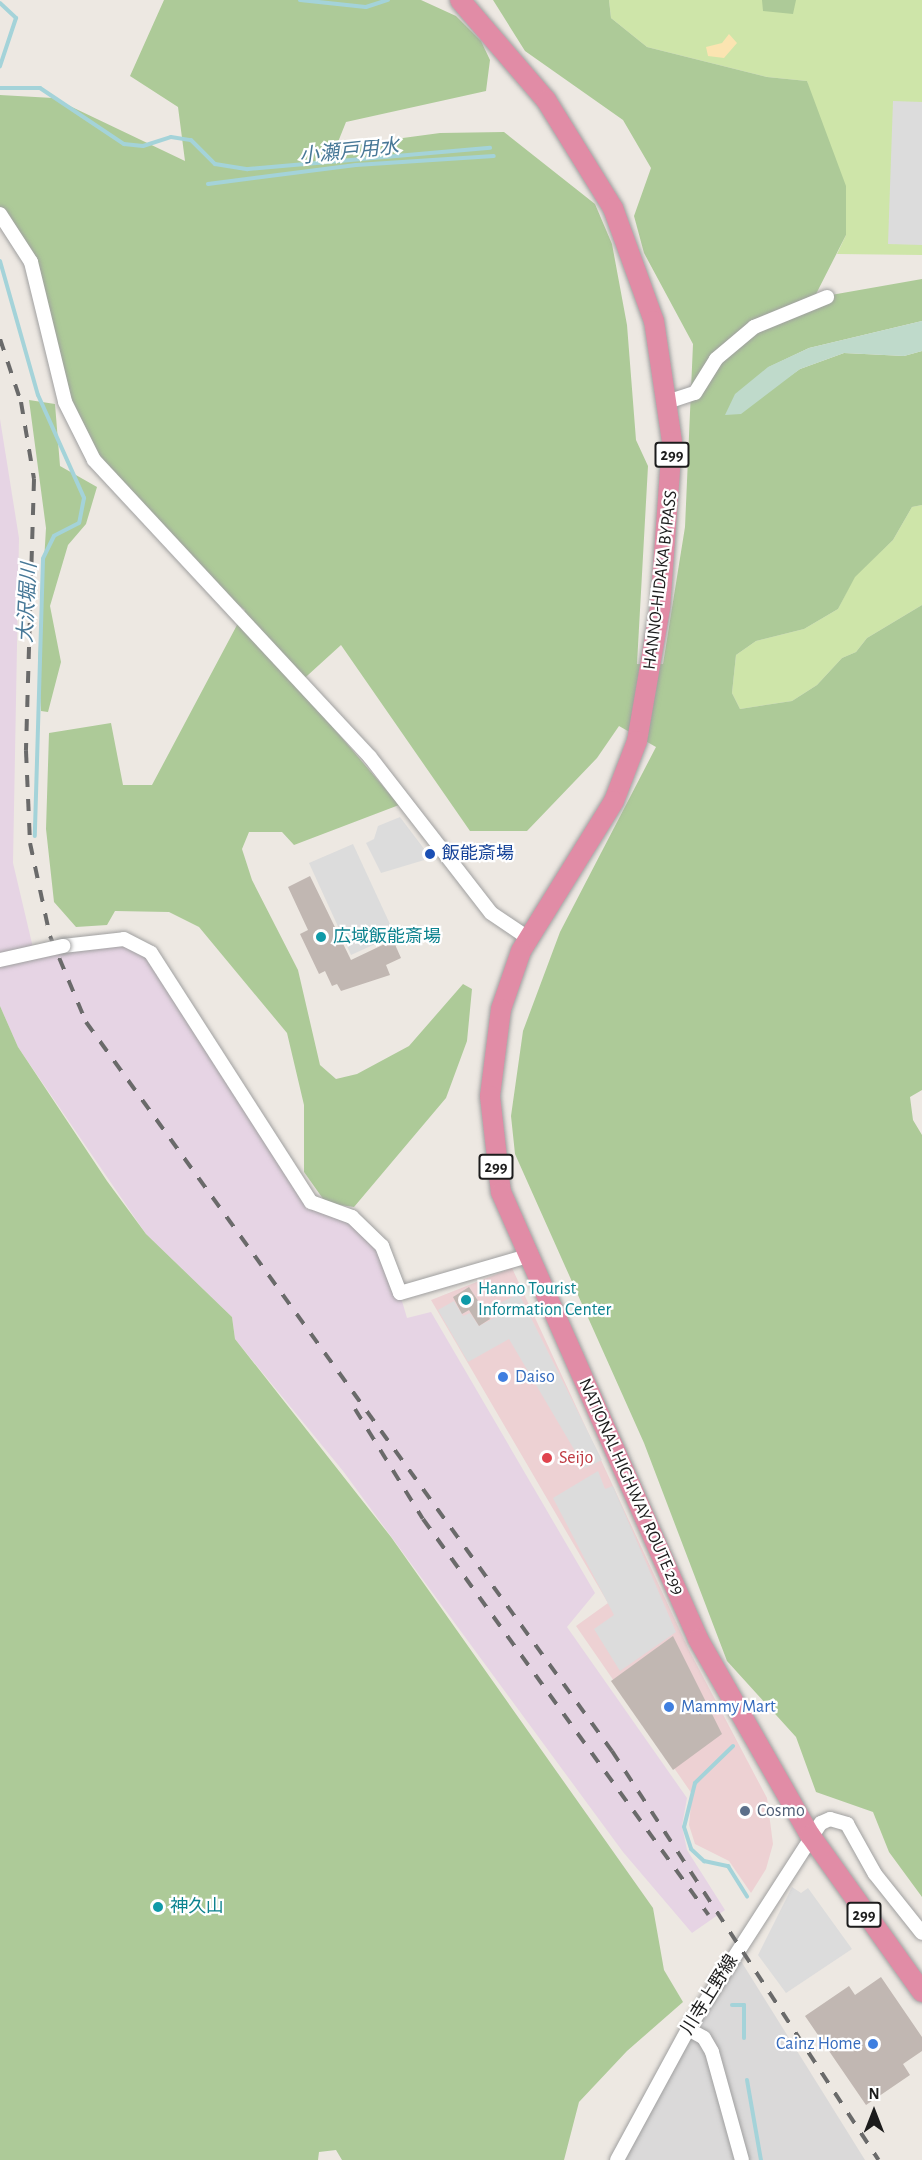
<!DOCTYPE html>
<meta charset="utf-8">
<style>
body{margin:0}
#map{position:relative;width:922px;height:2160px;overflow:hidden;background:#ede8e2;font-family:"Alegreya Sans","Noto Sans JP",sans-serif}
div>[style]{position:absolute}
.residential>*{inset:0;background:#dad9d9}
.commercial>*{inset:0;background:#edd1d3}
.industrial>*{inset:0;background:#e6d4e4}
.grass>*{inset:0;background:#cee5a9}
.forest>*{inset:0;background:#adca98}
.wetland>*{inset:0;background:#bfdacb}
.sand>*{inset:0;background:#fbe4b1}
.parking>*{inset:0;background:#dcdcdc}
.stream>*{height:4px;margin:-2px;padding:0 2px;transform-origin:2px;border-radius:2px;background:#a4d3d9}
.building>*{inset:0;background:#c1b7b2}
.roads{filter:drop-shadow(0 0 2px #a0a0a0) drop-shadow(0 0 2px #a0a0a0)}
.minor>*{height:14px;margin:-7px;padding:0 7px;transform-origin:7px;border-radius:7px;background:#fff}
.highway>*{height:20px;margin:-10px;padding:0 10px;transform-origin:10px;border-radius:10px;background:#e18ca6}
.rail>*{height:4px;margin-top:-2px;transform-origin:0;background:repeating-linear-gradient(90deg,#6a6a6a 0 12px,transparent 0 24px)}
.bridges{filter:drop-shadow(0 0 2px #a0a0a0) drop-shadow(0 0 2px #a0a0a0)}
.minor-bridge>*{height:14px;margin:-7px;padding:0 7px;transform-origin:7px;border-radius:7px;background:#fff}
.dots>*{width:16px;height:16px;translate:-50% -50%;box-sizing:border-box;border:3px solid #fff;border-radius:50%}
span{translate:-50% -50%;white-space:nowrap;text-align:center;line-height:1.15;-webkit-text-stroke:4.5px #fff;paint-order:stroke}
.shield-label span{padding:2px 4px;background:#fff;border:2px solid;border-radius:4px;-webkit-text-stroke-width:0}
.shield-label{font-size:16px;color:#1c1c1c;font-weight:700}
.street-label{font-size:18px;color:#1c1c1c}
.transit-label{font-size:18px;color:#164399}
.left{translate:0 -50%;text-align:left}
.culture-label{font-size:18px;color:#0d838f}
.shop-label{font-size:18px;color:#366cbe}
.right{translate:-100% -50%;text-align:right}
.health-label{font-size:18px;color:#be3a42}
.service-label{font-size:18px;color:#4e5e75}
.water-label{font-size:20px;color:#477897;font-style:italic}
.north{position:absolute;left:844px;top:2082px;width:60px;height:60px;-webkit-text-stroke:4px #fff;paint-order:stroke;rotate:0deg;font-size:16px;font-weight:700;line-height:24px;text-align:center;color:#1c1c1c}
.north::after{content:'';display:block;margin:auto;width:21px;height:27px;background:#1c1c1c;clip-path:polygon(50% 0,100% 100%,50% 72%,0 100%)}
</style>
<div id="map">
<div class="residential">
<div style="clip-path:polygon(736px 1953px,865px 2160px,617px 2160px)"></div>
</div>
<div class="commercial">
<div style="clip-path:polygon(512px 1268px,689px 1650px,767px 1798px,773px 1844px,766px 1869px,751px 1893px,729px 1861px,695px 1844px,689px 1825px,692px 1794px,576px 1626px,608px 1603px,431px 1300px)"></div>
</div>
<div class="industrial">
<div style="clip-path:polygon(0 419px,19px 538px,13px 863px,34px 952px,140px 944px,311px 1202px,342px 1212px,389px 1257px,407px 1318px,431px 1312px,595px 1593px,567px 1627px,687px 1798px,682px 1826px,687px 1850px,725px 1910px,692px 1933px,623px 1852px,343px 1471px,235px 1339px,232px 1317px,146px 1234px,18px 1047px,0 1006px)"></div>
</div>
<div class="grass">
<div style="clip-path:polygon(609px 0,922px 0,922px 255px,837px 254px,846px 235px,807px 81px,767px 77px,647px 47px,611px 18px)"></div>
<div style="clip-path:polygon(922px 505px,922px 605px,867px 638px,856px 652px,842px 658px,817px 685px,792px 701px,740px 709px,732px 693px,736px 655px,756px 641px,804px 629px,838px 609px,854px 577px,893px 540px,912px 507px)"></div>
</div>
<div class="forest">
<div style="clip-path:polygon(164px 0,421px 0,456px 16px,481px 41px,490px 60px,486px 91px,346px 122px,336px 147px,440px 133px,504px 132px,595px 204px,612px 244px,627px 325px,636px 440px,648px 466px,637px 664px,663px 664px,685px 527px,693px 344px,644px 253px,634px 216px,651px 168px,623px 120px,525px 51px,493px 0,609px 0,611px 18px,647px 47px,767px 77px,807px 81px,846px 186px,846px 235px,814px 298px,922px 279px,922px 321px,809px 348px,769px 367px,771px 389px,800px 369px,844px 353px,904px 356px,922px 351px,922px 505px,912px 507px,893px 540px,855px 577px,838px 609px,804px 629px,756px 641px,736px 655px,732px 693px,740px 709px,792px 701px,817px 685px,842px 658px,856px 652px,867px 638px,922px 605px,922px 1090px,910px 1097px,913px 1120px,922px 1135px,922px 1897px,889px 1852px,873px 1812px,816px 1792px,796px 1737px,727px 1661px,644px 1443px,515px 1154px,511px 1116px,523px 1031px,560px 932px,656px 747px,619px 726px,597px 758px,527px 831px,470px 831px,341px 645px,297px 685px,399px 805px,294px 845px,282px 832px,249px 832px,242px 849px,252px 880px,298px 970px,320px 1065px,336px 1079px,357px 1074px,409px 1046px,463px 984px,472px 989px,467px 1041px,446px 1098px,354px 1207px,326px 1203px,304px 1172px,304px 1105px,287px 1033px,199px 927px,169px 912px,115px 911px,107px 925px,76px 927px,54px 902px,46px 829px,49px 733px,111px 723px,123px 785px,152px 785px,245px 610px,194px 571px,77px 431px,38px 289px,0 214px,0 95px,53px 98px,185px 161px,178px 107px,130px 76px)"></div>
<div style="clip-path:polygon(762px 0,796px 0,793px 14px,763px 11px)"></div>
<div style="clip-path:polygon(29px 400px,55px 404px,60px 466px,97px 487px,86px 524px,68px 545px,50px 606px,61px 662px,48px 712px,41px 711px,38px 662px,46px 528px)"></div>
<div style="clip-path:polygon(0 1006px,18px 1047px,107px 1181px,146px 1234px,232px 1317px,235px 1339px,391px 1537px,653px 1908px,664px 1970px,683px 2002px,627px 2051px,579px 2102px,564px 2160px,342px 2160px,336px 2150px,319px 2152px,318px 2160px,0 2160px)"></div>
</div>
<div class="wetland">
<div style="clip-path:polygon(922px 321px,922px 351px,904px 356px,844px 353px,800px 369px,741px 414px,725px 415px,735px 394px,768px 367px,809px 348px)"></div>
</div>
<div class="sand">
<div style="clip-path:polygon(729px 34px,737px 43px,724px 58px,708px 56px,706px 47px,722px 43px)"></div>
</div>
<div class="parking">
<div style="clip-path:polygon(893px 101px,922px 102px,922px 245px,888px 244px)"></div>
<div style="clip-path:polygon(400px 817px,431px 858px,381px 873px,366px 843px,374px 839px,378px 826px)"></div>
<div style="clip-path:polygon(353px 844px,395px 935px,351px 955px,309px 863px)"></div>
<div style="clip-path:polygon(519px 1294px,602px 1460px,585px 1468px,509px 1339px,468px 1362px,438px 1310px,454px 1301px,463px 1316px,470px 1313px,479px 1326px,496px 1317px,491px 1307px)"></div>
<div style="clip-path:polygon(598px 1471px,605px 1489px,613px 1486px,676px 1632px,620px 1671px,594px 1629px,614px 1615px,553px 1498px)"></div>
<div style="clip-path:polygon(792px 1887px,801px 1893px,808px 1888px,852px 1949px,786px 1993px,758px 1955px)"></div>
</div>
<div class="stream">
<div style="left:300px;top:0;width:66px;rotate:6.1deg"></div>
<div style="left:366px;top:7px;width:23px;rotate:-18deg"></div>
<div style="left:0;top:3px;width:22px;rotate:43deg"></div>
<div style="left:16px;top:18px;width:51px;rotate:108.4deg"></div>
<div style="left:0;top:88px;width:40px"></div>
<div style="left:40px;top:88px;width:101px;rotate:33.7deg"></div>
<div style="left:124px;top:144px;width:19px;rotate:6deg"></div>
<div style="left:143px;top:146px;width:29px;rotate:-18deg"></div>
<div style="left:171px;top:137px;width:20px;rotate:9deg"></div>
<div style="left:191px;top:140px;width:34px;rotate:45deg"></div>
<div style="left:215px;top:164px;width:33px;rotate:9deg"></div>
<div style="left:248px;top:169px;width:243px;rotate:-5deg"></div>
<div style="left:208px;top:184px;width:149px;rotate:-7.3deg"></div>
<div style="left:356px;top:165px;width:138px;rotate:-3.7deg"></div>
<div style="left:0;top:261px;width:139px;rotate:74.2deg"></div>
<div style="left:38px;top:395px;width:113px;rotate:65.9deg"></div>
<div style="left:84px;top:498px;width:25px;rotate:101deg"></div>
<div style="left:79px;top:523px;width:28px;rotate:153deg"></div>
<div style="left:54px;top:536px;width:25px;rotate:116deg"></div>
<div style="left:43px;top:559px;width:277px;rotate:91.7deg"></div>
<div style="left:733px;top:1746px;width:53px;rotate:135.8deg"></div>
<div style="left:695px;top:1783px;width:45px;rotate:104deg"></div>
<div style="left:684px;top:1827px;width:23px;rotate:72deg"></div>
<div style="left:691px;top:1849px;width:18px;rotate:43deg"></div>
<div style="left:704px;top:1861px;width:25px;rotate:12deg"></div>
<div style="left:728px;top:1866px;width:36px;rotate:58deg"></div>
<div style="left:732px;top:2005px;width:12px"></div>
<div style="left:744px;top:2005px;width:33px;rotate:90deg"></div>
<div style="left:747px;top:2080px;width:81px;rotate:80.1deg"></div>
</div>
<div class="building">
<div style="clip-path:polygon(310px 876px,351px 960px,393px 940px,401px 958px,386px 965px,390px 975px,341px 991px,337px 984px,332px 986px,325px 971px,319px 974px,300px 934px,308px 930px,288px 887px)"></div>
<div style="clip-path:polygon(469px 1287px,490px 1319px,479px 1326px,469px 1310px,462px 1314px,453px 1297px)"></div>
<div style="clip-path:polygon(673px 1636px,722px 1734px,673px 1770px,611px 1681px)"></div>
<div style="clip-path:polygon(881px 1977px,922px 2037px,922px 2051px,903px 2064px,910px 2075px,866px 2105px,805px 2016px,849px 1986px,855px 1995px)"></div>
</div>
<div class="roads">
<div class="minor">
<div style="left:0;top:214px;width:57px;rotate:57.1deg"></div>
<div style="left:31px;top:262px;width:144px;rotate:76.3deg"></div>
<div style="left:65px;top:402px;width:65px;rotate:63.4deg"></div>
<div style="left:94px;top:460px;width:405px;rotate:47.1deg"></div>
<div style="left:370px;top:757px;width:197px;rotate:52.2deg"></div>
<div style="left:491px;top:913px;width:45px;rotate:34deg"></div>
<div style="left:670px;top:401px;width:26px;rotate:-18deg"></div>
<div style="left:695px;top:393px;width:40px;rotate:-58deg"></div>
<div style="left:716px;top:359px;width:50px;rotate:-40.1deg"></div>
<div style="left:754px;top:327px;width:79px;rotate:-22.3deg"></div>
<div style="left:63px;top:946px;width:61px;rotate:-6.5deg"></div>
<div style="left:124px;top:939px;width:30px;rotate:27deg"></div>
<div style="left:151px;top:953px;width:296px;rotate:57.3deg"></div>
<div style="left:311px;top:1202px;width:44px;rotate:20.1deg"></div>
<div style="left:352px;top:1217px;width:42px;rotate:44deg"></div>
<div style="left:382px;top:1246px;width:50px;rotate:69deg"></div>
<div style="left:400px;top:1293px;width:132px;rotate:-16.2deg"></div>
<div style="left:688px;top:2029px;width:18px;rotate:29deg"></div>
<div style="left:704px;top:2038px;width:16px;rotate:60deg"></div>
<div style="left:712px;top:2052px;width:112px;rotate:74.5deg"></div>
<div style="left:617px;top:2160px;width:149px;rotate:-61.5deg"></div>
<div style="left:688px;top:2029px;width:245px;rotate:-57.2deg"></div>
<div style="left:821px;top:1823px;width:10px;rotate:-24deg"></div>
<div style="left:830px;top:1819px;width:18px;rotate:16deg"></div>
<div style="left:847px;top:1824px;width:57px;rotate:60.8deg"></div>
<div style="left:875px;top:1874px;width:75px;rotate:51.5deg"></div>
</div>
<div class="highway">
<div style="left:460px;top:0;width:132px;rotate:49.3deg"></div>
<div style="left:546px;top:100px;width:127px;rotate:58.2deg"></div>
<div style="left:613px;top:208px;width:120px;rotate:70.1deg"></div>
<div style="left:654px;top:321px;width:122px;rotate:81.5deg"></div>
<div style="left:672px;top:442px;width:166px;rotate:94.1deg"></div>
<div style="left:660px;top:608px;width:135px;rotate:99.8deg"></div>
<div style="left:637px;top:741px;width:64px;rotate:111deg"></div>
<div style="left:614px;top:801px;width:176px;rotate:121.8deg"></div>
<div style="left:521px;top:951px;width:61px;rotate:109deg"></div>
<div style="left:501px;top:1009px;width:88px;rotate:97.2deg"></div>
<div style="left:490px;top:1096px;width:97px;rotate:83.5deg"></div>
<div style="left:501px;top:1192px;width:488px;rotate:66.2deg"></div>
<div style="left:698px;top:1639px;width:226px;rotate:60.3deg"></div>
<div style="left:810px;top:1835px;width:193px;rotate:54.5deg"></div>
</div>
</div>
<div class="rail">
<div style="left:0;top:339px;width:66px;rotate:71.6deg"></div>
<div style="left:21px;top:402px;width:78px;rotate:80.4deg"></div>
<div style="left:34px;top:479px;width:272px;rotate:91.7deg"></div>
<div style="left:26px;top:751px;width:92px;rotate:87.5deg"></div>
<div style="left:30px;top:843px;width:95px;rotate:77.9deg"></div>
<div style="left:50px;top:936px;width:93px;rotate:67.3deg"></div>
<div style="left:86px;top:1022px;width:899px;rotate:54.19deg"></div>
<div style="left:612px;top:1751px;width:488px;rotate:56.9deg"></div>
<div style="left:355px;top:1409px;width:129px;rotate:58.3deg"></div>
<div style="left:423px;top:1519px;width:488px;rotate:54.2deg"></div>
</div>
<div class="bridges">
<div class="minor-bridge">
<div style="left:0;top:960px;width:65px;rotate:-12.5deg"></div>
</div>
</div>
<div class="dots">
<div style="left:430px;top:854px;background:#1a4fb4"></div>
<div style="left:321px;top:937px;background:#0f9aa8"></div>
<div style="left:466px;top:1300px;background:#0f9aa8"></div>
<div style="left:503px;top:1377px;background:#3f7fe0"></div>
<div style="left:547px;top:1458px;background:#e0444e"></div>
<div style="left:669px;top:1707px;background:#3f7fe0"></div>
<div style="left:745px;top:1811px;background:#5c6f8a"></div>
<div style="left:158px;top:1907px;background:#0f9aa8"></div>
<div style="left:873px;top:2044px;background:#3f7fe0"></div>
</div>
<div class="shield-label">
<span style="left:672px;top:455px">299</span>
<span style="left:496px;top:1167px">299</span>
<span style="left:864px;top:1915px">299</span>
</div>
<div class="street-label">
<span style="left:661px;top:580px;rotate:-83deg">HANNO-HIDAKA BYPASS</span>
<span style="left:631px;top:1487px;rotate:66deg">NATIONAL HIGHWAY ROUTE 299</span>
<span style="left:710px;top:1995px;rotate:-58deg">川寺上野線</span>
</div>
<div class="transit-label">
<span class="left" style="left:442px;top:854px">飯能斎場</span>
</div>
<div class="culture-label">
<span class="left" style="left:333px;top:937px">広域飯能斎場</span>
<span class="left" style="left:478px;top:1300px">Hanno Tourist<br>Information Center</span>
<span class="left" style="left:170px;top:1907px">神久山</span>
</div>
<div class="shop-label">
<span class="left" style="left:515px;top:1377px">Daiso</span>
<span class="left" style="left:681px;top:1707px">Mammy Mart</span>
<span class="right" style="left:861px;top:2044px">Cainz Home</span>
</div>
<div class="health-label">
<span class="left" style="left:559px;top:1458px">Seijo</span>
</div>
<div class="service-label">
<span class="left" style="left:757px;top:1811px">Cosmo</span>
</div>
<div class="water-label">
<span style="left:349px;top:152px;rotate:-6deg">小瀬戸用水</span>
<span style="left:28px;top:603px;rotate:-87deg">大沢堀川</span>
</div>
<div class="north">N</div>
</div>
